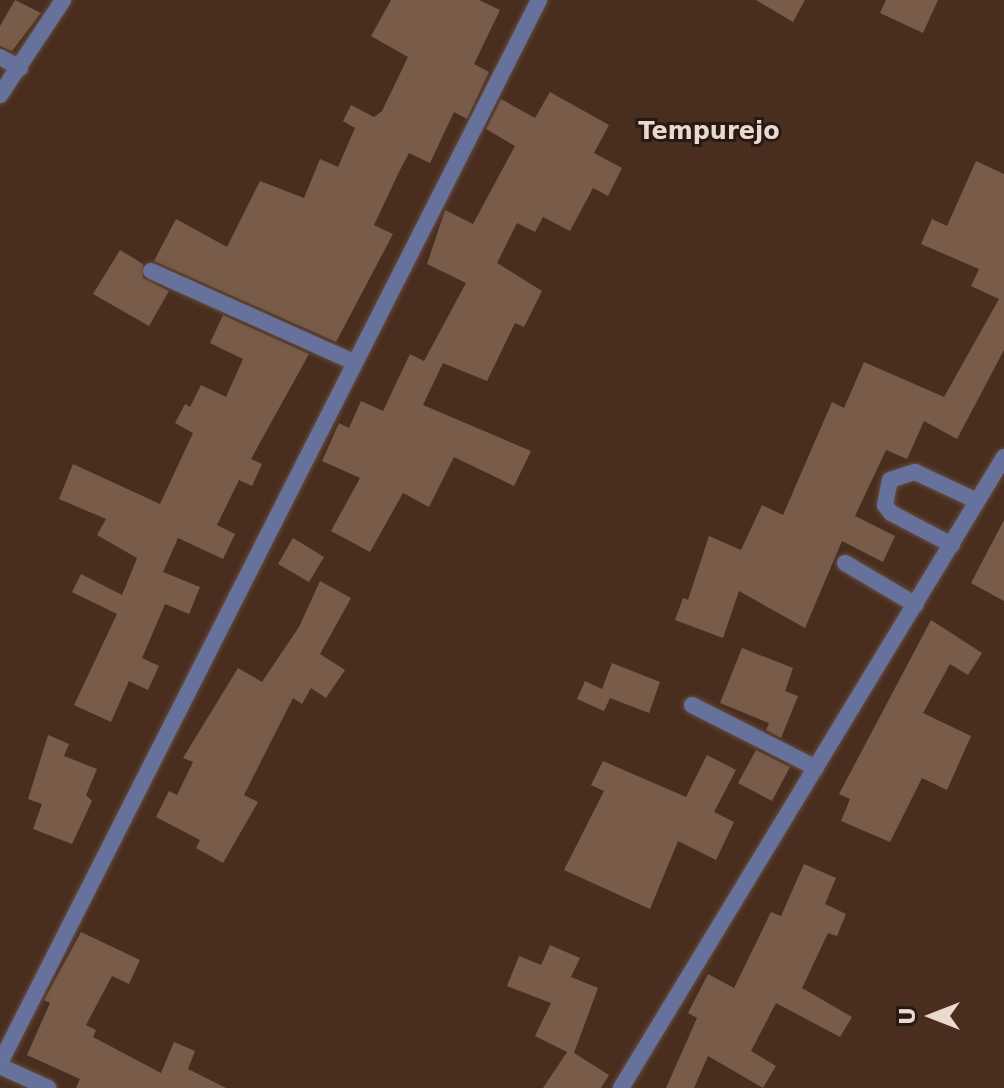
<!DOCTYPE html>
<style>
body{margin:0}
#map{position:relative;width:1004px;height:1088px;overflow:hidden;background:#492e1f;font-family:"DejaVu Sans",sans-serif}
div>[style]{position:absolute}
.building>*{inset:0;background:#795b4a}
.roads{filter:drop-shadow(0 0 2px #664d3f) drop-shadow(0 0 2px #664d3f)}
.minor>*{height:16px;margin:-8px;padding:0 8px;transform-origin:8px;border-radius:8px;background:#67729c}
span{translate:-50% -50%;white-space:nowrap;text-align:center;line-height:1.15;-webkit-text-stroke:6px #261a13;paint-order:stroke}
.quarter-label{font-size:24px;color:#ebd9d0;font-weight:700}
.north{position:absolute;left:892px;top:976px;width:80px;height:80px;-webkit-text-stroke:6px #261a13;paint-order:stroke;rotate:270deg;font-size:22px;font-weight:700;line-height:32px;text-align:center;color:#ebd9d0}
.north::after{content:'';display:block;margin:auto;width:28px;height:36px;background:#ebd9d0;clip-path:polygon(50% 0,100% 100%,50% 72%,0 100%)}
</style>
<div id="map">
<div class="building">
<div style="clip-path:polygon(15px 0,41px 13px,12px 51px,0 46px,0 26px)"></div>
<div style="clip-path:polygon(391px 0,479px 0,500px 10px,474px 64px,489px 72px,467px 119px,454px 112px,430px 163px,409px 153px,400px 170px,374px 225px,393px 234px,336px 342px,154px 261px,176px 219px,227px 247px,260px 181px,304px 198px,320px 159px,338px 167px,355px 128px,343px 121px,351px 105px,374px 117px,382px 111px,408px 57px,371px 36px)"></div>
<div style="clip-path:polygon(756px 0,805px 0,793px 22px)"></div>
<div style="clip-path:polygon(886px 0,938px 0,923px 33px,880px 13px)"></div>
<div style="clip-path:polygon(550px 92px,609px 125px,594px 153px,622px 168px,608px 196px,593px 188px,570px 231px,543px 217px,535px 232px,517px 223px,497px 263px,542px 291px,524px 327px,515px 323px,487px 381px,443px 363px,423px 405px,531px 451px,514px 486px,454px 457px,429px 507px,403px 493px,370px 552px,331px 531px,360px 478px,322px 461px,339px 423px,349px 428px,361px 401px,383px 411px,410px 354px,424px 361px,466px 283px,427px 264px,445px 210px,473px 224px,515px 146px,486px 129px,501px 99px,535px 118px)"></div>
<div style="clip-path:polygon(976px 161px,1004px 174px,1004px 350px,957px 439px,924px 421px,907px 459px,886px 450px,855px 516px,895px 536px,883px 562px,842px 541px,805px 628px,739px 591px,723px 638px,675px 620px,683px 598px,688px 600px,709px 536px,741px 550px,762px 505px,783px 515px,832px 402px,844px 408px,864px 362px,944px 397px,999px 299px,971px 286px,979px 269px,921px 244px,932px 219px,947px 226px)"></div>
<div style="clip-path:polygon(120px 250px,143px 264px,143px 278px,169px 291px,149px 326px,93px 294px)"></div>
<div style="clip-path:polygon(223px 315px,309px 354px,251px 459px,262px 464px,252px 486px,239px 480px,217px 525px,235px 534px,223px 559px,178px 538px,163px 572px,200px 587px,189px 614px,165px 604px,142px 658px,159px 666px,148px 690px,129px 681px,111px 722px,74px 705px,117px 614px,72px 592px,81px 574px,122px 595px,137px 558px,97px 535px,106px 519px,59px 499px,73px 464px,160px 504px,193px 433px,175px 423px,185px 404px,190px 407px,201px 385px,226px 397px,243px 359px,210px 343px)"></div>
<div style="clip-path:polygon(1004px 520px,1004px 601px,971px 583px)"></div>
<div style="clip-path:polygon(293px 538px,324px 557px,309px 582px,278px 564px)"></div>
<div style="clip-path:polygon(320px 581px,351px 598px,320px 654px,345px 670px,326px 698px,311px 688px,302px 704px,293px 698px,244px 795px,258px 802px,223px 863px,196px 848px,200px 840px,156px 817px,169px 791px,177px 795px,193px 762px,183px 758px,238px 668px,262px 682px,299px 627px)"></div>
<div style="clip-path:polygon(931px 620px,982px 653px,968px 675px,950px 664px,923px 713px,971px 736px,947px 790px,922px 778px,890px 842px,841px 821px,850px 799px,839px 794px)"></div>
<div style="clip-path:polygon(742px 648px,793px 668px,785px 691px,798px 696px,781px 738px,766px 730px,769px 723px,720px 703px)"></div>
<div style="clip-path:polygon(612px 663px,660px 682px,649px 713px,610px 698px,604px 711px,577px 699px,585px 681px,602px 689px)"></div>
<div style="clip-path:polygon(48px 735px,69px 744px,64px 756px,97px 769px,86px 795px,92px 801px,72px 844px,33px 829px,42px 804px,28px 799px)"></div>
<div style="clip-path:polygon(756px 750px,790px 767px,772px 801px,738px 783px)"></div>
<div style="clip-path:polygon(707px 755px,736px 770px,714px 812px,734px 822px,716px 860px,678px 841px,650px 909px,564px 870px,604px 791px,591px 785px,603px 761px,686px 797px)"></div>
<div style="clip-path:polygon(804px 864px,836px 878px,825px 904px,846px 914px,837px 936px,828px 933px,802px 988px,852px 1017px,840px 1037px,776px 1003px,751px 1051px,776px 1066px,763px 1088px,708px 1056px,694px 1088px,666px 1088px,697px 1018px,688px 1013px,708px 974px,734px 988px,771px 912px,781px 916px)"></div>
<div style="clip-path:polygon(81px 932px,140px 960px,129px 984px,112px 976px,86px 1025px,96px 1030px,93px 1037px,161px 1073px,174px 1042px,195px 1051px,188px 1069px,226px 1088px,76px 1088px,80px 1079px,27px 1055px,50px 1003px,44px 1000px)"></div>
<div style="clip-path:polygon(550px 945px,580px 958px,571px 977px,598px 988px,574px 1053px,609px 1075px,601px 1088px,543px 1088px,567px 1052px,535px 1036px,551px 1003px,507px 986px,519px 956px,541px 965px)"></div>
</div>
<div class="roads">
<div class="minor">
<div style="left:0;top:57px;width:23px;rotate:29deg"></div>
<div style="left:0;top:95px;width:114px;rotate:-56.4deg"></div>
<div style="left:151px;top:271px;width:219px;rotate:24.2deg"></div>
<div style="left:952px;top:545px;width:69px;rotate:-152.3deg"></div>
<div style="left:891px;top:513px;width:10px;rotate:-127deg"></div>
<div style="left:885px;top:505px;width:25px;rotate:-79deg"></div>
<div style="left:890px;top:480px;width:26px;rotate:-18deg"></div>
<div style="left:915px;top:472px;width:68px;rotate:25.1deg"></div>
<div style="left:845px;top:563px;width:82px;rotate:30.6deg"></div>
<div style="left:692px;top:705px;width:139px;rotate:26.9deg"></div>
<div style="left:0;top:1063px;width:1192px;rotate:-63.11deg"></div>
<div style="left:0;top:1066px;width:53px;rotate:24.6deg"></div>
<div style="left:621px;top:1088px;width:738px;rotate:-58.74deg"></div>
</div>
</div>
<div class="quarter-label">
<span style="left:709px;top:132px">Tempurejo</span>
</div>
<div class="north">U</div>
</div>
